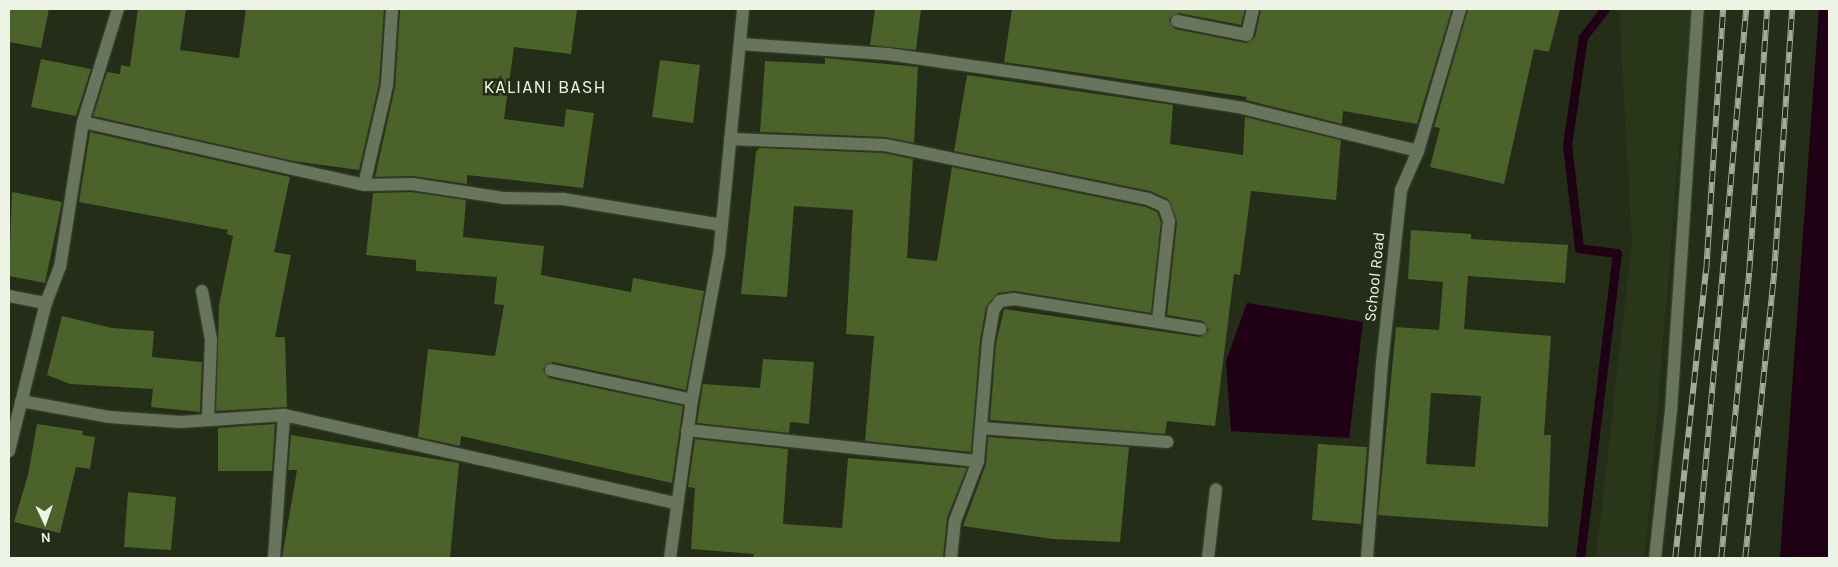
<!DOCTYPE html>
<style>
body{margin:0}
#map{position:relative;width:1838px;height:567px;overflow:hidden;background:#232d17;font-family:Karla,sans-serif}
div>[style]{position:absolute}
.built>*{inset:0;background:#2a361a}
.water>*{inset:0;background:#1f0015}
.stream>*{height:9px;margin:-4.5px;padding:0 4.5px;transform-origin:4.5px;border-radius:4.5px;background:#1f0015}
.building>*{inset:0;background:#4b622a}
.roads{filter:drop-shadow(0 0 1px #3f4934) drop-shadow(0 0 1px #3f4934)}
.minor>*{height:12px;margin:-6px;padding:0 6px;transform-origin:6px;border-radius:6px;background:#69745c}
.rail>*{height:5.5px;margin-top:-2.75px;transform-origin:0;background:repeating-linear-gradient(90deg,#232d17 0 11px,#a2aa99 0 22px);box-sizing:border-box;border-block:1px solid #a2aa99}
span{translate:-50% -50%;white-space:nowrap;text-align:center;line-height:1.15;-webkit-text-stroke:5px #232d17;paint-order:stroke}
.street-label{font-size:16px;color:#edf4e6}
.neighbourhood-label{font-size:18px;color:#edf4e6;letter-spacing:1px}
.frame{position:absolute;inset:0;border:10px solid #edf4e6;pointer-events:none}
.north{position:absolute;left:20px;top:497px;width:50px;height:50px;-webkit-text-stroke:4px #232d17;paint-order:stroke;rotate:177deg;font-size:14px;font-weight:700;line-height:20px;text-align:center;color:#edf4e6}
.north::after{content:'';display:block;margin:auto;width:18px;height:22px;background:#edf4e6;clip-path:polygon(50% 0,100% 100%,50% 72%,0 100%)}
</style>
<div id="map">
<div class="built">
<div style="clip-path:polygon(1619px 9px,1691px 9px,1645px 558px,1596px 558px,1632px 241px)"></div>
</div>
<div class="water">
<div style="clip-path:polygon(1819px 9px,1829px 9px,1829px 558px,1780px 558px)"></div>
<div style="clip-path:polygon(1247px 303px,1363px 322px,1349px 438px,1231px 431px,1226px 361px)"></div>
</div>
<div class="stream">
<div style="left:1580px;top:558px;width:307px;rotate:-83.1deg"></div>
<div style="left:1617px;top:253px;width:38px;rotate:-173deg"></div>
<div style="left:1579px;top:248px;width:104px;rotate:-96.6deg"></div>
<div style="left:1567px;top:145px;width:109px;rotate:-81.6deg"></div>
<div style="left:1583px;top:37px;width:36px;rotate:-52deg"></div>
</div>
<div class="building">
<div style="clip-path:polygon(9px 9px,49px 9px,41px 48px,9px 42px)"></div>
<div style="clip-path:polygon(138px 9px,186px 9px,180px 50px,239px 58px,246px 9px,384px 9px,379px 84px,359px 170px,293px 161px,93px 116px,107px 72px,120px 74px,121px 65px,130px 67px)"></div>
<div style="clip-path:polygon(400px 9px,577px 9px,571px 54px,514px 47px,504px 119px,564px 127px,566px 109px,594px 113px,583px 188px,467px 175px,467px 184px,413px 176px,375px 177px,395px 87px)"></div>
<div style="clip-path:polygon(875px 9px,921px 9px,916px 50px,870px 45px)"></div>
<div style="clip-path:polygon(1012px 9px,1245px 9px,1241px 25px,1179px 13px,1169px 20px,1175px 29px,1246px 43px,1255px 37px,1261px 9px,1452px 9px,1417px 124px,1343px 111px,1342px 124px,1246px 100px,1247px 97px,1004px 62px)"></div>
<div style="clip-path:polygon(1468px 9px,1560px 9px,1549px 52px,1534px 49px,1504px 184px,1430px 167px,1440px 128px,1434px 127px)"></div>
<div style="clip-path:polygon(825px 58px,918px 67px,914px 143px,885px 137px,760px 132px,765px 61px,825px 64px)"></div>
<div style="clip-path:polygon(41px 59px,91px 69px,76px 116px,31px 107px)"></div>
<div style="clip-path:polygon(660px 60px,700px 65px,693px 123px,652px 117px)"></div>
<div style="clip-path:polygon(967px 75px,1173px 105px,1170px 144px,1243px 155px,1245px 117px,1341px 140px,1336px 200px,1251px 191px,1240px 275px,1234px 274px,1215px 426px,1167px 421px,1165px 434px,990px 420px,996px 343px,1004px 309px,1200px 337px,1209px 330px,1203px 321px,1167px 315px,1177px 222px,1168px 199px,1150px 191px,954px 151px)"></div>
<div style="clip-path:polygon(90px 132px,290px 177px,274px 252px,291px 255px,275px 337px,285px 337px,287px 407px,216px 411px,219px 305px,233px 236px,227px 234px,228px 230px,79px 202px)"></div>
<div style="clip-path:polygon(759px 148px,884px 153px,913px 159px,907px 258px,937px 261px,952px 167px,1146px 207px,1157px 212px,1161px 222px,1151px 313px,1015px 291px,998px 293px,986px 307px,980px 341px,971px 452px,865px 441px,874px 336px,846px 334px,853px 210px,794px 206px,787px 297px,741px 294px,756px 152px)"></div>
<div style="clip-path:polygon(12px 192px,62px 202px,45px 283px,9px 276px)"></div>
<div style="clip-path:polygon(411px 192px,466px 200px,463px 237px,544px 246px,541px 275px,631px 292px,633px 278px,704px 291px,686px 390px,553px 362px,543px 369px,549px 378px,683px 406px,672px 483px,461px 436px,460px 446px,418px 437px,428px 349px,495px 356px,504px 305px,494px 304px,497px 277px,416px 271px,416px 260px,366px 255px,373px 193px)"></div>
<div style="clip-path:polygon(evenodd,1411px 230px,1471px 234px,1471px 239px,1568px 245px,1565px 283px,1468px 276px,1464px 329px,1551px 336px,1544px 435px,1551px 435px,1548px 527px,1378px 515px,1396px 327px,1439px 330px,1443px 282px,1408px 279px,1411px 230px,1431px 393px,1481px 396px,1475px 467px,1426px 464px,1431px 393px)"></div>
<div style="clip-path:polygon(62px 316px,112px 328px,154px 331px,152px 357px,202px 362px,200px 412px,151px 407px,153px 389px,70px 384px,47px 375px)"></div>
<div style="clip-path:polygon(763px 359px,814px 362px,809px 424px,790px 422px,789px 433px,697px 423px,703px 384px,760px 388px)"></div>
<div style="clip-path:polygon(37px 424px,83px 431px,82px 435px,95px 437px,90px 469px,76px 467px,60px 533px,14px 522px,28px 475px)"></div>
<div style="clip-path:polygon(275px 424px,272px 471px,218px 471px,218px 428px)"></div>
<div style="clip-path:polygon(291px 435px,459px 463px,450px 558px,282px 558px,297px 470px,288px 470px)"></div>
<div style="clip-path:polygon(988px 437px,1129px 447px,1120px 542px,1053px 539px,963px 526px,986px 464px)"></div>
<div style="clip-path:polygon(695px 439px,788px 449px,783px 524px,842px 528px,848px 458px,967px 468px,947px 518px,943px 558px,753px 558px,754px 554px,691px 549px,695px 488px,688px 487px)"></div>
<div style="clip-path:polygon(1318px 444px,1367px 447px,1361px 524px,1312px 520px)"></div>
<div style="clip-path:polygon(128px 492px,176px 497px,171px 550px,124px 547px)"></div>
</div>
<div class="roads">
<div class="minor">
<div style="left:1177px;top:21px;width:71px;rotate:11.3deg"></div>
<div style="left:1247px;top:35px;width:27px;rotate:-77deg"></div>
<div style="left:740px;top:44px;width:147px;rotate:3.9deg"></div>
<div style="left:887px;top:54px;width:149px;rotate:8.1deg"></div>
<div style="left:1035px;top:75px;width:211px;rotate:9deg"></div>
<div style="left:1243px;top:108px;width:180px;rotate:13.8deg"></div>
<div style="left:83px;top:122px;width:288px;rotate:12.6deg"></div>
<div style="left:364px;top:185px;width:48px;rotate:-1.2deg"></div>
<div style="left:412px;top:184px;width:92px;rotate:8.7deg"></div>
<div style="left:503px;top:198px;width:60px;rotate:1deg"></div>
<div style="left:563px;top:199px;width:161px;rotate:9.3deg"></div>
<div style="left:730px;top:139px;width:155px;rotate:2.2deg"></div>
<div style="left:885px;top:145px;width:268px;rotate:11.6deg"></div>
<div style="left:1148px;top:199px;width:17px;rotate:24deg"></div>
<div style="left:1164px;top:206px;width:16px;rotate:72deg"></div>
<div style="left:1169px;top:221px;width:100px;rotate:96.3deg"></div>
<div style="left:364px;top:185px;width:103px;rotate:-77deg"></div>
<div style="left:387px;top:85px;width:76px;rotate:-86.2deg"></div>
<div style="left:202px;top:291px;width:50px;rotate:79.6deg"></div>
<div style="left:211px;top:340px;width:79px;rotate:92.2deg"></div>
<div style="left:9px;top:296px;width:38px;rotate:11deg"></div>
<div style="left:551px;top:370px;width:144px;rotate:12deg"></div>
<div style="left:21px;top:401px;width:89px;rotate:10.3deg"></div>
<div style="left:109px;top:417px;width:72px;rotate:4deg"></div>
<div style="left:181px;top:422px;width:103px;rotate:-3.9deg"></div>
<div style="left:284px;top:415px;width:402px;rotate:12.7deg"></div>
<div style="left:981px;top:428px;width:187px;rotate:4.3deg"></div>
<div style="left:687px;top:430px;width:293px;rotate:6.1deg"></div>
<div style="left:9px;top:451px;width:153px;rotate:-76deg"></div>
<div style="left:46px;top:303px;width:39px;rotate:-69deg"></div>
<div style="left:60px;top:267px;width:147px;rotate:-81deg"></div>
<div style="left:83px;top:122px;width:118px;rotate:-72.8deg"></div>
<div style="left:274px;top:558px;width:143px;rotate:-86deg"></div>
<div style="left:670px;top:558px;width:160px;rotate:-82.1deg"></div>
<div style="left:692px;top:400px;width:147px;rotate:-79.5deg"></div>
<div style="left:719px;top:255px;width:247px;rotate:-84.4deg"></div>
<div style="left:951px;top:558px;width:37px;rotate:-84deg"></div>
<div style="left:955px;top:521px;width:64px;rotate:-69deg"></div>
<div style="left:978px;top:461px;width:119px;rotate:-85.2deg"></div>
<div style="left:988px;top:342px;width:34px;rotate:-80deg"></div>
<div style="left:994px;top:309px;width:10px;rotate:-53deg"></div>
<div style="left:1000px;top:301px;width:14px;rotate:-8deg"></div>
<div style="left:1014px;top:299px;width:189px;rotate:9.1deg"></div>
<div style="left:1208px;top:558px;width:69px;rotate:-83.4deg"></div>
<div style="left:1367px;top:558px;width:196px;rotate:-85.6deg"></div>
<div style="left:1382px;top:363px;width:174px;rotate:-83.7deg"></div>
<div style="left:1401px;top:190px;width:43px;rotate:-66.4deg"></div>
<div style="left:1418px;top:151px;width:148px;rotate:-73.5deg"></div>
<div style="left:1655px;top:558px;width:148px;rotate:-83.8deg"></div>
<div style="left:1671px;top:411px;width:403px;rotate:-86.2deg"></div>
</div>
</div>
<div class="rail">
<div style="left:1675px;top:558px;width:290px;rotate:-83.9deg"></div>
<div style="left:1706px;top:270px;width:262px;rotate:-86.3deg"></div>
<div style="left:1697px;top:558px;width:551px;rotate:-84.9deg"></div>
<div style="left:1721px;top:558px;width:287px;rotate:-84.4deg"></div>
<div style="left:1749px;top:272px;width:264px;rotate:-86.1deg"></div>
<div style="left:1745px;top:558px;width:287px;rotate:-84.2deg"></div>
<div style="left:1774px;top:272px;width:264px;rotate:-86.1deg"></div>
</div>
<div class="street-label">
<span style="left:1375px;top:277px;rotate:-84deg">School Road</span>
</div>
<div class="neighbourhood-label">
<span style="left:545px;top:87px">KALIANI BASH</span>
</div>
<div class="frame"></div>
<div class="north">N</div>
</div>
